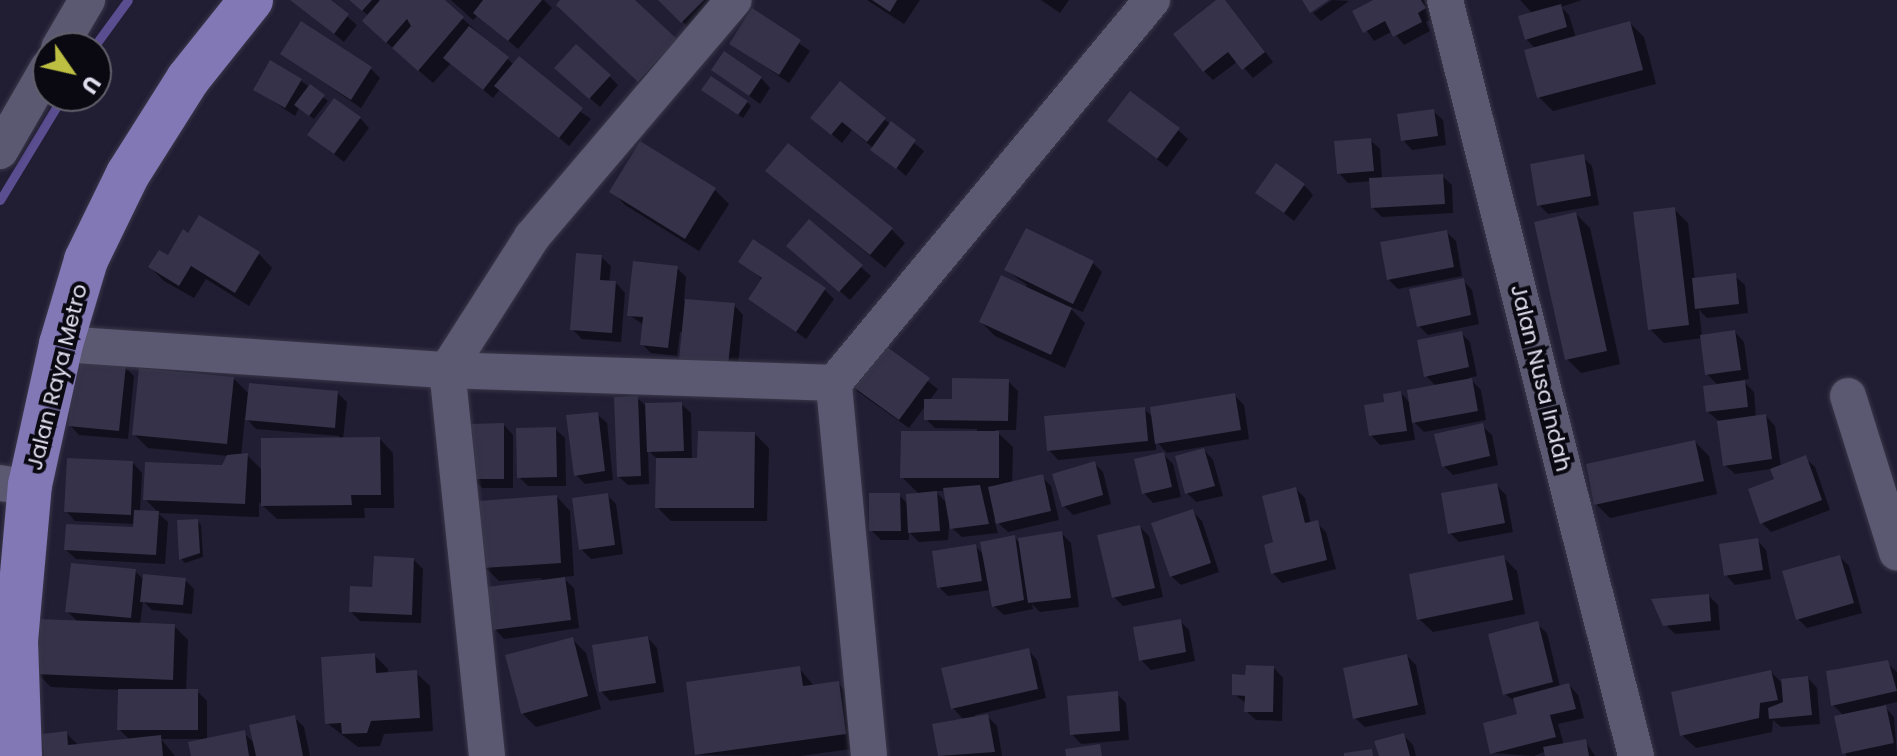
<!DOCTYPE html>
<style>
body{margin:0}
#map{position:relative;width:1897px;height:756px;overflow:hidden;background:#211d33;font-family:Poppins,sans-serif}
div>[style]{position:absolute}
.shadow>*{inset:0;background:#0007}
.stream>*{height:9px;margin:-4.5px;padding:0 4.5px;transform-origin:4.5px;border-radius:4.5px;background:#5a4d90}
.building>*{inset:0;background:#353249}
.roads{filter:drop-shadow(0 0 2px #3a3749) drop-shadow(0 0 2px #3a3749)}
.minor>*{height:36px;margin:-18px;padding:0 18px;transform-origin:18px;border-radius:18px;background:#5b5871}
.trunk>*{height:44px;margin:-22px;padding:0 22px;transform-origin:22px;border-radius:22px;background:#8278b5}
span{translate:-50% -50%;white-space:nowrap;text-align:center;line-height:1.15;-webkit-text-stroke:8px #0a0912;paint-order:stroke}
.street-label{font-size:22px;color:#e1dfee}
.north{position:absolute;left:32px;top:32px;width:80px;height:80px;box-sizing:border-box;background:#0a0912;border:2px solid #605f6a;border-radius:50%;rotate:124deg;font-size:22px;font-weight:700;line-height:32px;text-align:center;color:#e1dfee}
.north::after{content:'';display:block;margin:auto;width:28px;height:36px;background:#bdbf43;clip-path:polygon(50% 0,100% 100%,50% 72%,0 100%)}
</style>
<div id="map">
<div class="shadow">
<div style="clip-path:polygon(292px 0,328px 0,357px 25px,344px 42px)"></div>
<div style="clip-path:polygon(349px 0,442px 0,514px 65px,591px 119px,569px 146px,500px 89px,493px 98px,451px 63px,433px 83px,378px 35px,369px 16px)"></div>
<div style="clip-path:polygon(451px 0,544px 0,552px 8px,518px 49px,478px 15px,473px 20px)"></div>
<div style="clip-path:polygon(563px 0,632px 0,676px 41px,653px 94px,572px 18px)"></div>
<div style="clip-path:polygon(661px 0,731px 0,696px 35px)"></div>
<div style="clip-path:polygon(867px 0,920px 0,904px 24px)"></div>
<div style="clip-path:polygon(1041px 0,1069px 0,1060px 13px)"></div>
<div style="clip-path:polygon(1219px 0,1231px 8px,1273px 62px,1253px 78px,1238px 61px,1213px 80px,1204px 71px)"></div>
<div style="clip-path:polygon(1332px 0,1349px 1px,1321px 21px,1313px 13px)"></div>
<div style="clip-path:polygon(1377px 0,1424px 0,1434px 18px,1426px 22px,1430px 31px,1404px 45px,1393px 31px,1374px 41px,1354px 12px)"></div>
<div style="clip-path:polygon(1520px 0,1582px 0,1561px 7px,1569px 15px,1576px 38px,1630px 23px,1644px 37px,1656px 84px,1553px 111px,1539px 97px,1536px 49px,1526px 39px,1533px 14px)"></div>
<div style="clip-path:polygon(753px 11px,810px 51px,789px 83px,732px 44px)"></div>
<div style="clip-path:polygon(282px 54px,371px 69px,380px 78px,361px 108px)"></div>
<div style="clip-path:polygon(713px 69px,761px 78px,770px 88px,760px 104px)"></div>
<div style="clip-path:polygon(609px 76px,618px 85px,600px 107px,566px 77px)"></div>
<div style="clip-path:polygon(300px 80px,328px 101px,314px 119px,299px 108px,295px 116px,256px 90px)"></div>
<div style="clip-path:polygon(708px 94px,747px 102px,751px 106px,743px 118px)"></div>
<div style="clip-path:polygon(1433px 111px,1443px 120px,1446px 145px,1412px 150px,1403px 140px)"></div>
<div style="clip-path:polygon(360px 118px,369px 128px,344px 162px,310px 135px)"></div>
<div style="clip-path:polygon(813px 118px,885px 120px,924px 151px,906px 176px,852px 130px,842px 143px)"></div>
<div style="clip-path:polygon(1119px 130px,1178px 130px,1188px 139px,1167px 167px)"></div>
<div style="clip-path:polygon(1370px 140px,1380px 149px,1382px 179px,1442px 176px,1452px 185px,1453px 213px,1382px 217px,1372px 207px,1371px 181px,1348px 183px,1339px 173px)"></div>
<div style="clip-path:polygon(641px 144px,715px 190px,729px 204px,699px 251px,625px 205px,612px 191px)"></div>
<div style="clip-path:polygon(1583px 157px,1592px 166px,1599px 205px,1548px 214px,1539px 205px)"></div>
<div style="clip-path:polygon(782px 184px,891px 229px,905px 243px,885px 268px)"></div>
<div style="clip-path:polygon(1304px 185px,1313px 195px,1294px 221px,1258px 192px)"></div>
<div style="clip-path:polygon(1674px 209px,1688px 223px,1695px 280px,1735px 276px,1745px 285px,1748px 313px,1707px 318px,1699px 310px,1702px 336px,1735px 332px,1744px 342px,1749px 379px,1742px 380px,1754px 392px,1756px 418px,1766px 416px,1775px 426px,1781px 467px,1805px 458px,1815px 467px,1830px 510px,1771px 532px,1762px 523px,1777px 481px,1772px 469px,1735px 474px,1725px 465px,1719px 421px,1708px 412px,1719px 386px,1707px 374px,1703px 338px,1664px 343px,1650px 329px)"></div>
<div style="clip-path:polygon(1576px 214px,1590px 228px,1620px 364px,1581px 373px,1567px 359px)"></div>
<div style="clip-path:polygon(810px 222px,871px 276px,850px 300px,798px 255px)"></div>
<div style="clip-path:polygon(1446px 232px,1456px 241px,1462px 276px,1398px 289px,1388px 279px)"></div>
<div style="clip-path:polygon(259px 254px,272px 268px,249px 306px,206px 279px,194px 298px,164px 281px,150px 267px,168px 258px)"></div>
<div style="clip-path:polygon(601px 257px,611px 266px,609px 283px,616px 283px,625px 293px,621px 342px,582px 339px,572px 329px)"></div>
<div style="clip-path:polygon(740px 261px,824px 289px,834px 299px,806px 339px,750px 299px,763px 280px)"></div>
<div style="clip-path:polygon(1093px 263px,1102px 272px,1083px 312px,1068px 306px,1085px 323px,1065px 368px,995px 336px,981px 322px,1025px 288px,1027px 285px,1006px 270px)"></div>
<div style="clip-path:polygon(677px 268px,686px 277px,684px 301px,734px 305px,743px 315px,737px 374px,684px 333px,680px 332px,677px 356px,651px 353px,642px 344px,644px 325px,629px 315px)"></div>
<div style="clip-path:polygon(1463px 280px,1472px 290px,1479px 324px,1428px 335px,1419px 326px)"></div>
<div style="clip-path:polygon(1461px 333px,1470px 342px,1477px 376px,1469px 378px,1481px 390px,1486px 420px,1424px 432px,1412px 420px,1415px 440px,1380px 445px,1371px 435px,1387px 404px,1401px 393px,1411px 404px,1437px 387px,1426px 376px)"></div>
<div style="clip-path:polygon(evenodd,876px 342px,938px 389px,929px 401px,954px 401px,1008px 381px,1018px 391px,1016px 430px,995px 430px,1013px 447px,1012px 484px,1042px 477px,1051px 486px,1059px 520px,1008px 532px,994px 519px,998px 533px,962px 537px,952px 528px,950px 514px,948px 540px,919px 542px,909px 532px,909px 540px,881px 540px,871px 530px,899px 495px,908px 504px,920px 495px,902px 477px,977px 433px,977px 429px,935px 428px,926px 419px,926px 405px,909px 428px,857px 391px,848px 381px,876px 342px,935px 491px,945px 491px,948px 504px,935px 491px)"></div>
<div style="clip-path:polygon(125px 367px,134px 376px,128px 439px,79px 435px,70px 425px)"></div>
<div style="clip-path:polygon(evenodd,234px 379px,250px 395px,337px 393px,347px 402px,343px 439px,380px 439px,393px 453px,394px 508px,364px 508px,365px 518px,277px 519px,259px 502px,259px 517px,159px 513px,145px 499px,224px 467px,229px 456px,148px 448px,134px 434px,234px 379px,245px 417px,256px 429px,339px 436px,339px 439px,263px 471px,247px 455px,241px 456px,245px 417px)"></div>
<div style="clip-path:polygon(1234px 395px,1244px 405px,1249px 439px,1167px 453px,1156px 441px,1156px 450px,1058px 460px,1049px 450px,1144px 409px,1154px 418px)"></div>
<div style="clip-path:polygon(637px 398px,645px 405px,681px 404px,691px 413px,692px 460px,755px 434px,769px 448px,767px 521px,671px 521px,657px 507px,658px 460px,648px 450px,649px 484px,628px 485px,618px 476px)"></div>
<div style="clip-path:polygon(597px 414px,607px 423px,613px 480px,585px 484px,576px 475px)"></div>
<div style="clip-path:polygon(504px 425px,513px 435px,513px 488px,482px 488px,472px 478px)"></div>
<div style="clip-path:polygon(1482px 426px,1492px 435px,1498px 465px,1453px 475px,1444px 466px)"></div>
<div style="clip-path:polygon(555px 429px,565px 438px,566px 486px,528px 486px,519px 477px)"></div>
<div style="clip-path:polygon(1695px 442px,1709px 456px,1717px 494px,1610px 518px,1596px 504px)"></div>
<div style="clip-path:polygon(1204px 450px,1213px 460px,1223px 496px,1196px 502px,1187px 493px)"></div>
<div style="clip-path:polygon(1164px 455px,1173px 464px,1181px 497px,1153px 503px,1144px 493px)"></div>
<div style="clip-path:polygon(133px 463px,142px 473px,140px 512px,158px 513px,168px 522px,165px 564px,76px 559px,66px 550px,134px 530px,135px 524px,75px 521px,66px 511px)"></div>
<div style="clip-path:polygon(1094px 463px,1103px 472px,1111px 504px,1073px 515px,1064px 506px)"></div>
<div style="clip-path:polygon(1497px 486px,1506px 495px,1513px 532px,1459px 542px,1450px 533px)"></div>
<div style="clip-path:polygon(1296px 489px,1305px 498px,1311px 524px,1317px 523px,1326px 532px,1336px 569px,1282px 583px,1273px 573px,1276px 544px)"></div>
<div style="clip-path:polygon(607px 495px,616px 504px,623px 554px,591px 559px,581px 549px)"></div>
<div style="clip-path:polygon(557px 497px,570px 511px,574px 576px,562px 577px,574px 588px,579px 628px,504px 639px,495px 629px,542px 578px,499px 581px,485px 567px)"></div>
<div style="clip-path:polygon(1192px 511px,1202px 521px,1219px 572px,1181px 585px,1171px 576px)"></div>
<div style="clip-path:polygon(197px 521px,201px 525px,203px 557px,185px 563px,181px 559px)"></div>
<div style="clip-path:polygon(1140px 527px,1149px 536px,1163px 597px,1123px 606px,1114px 597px)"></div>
<div style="clip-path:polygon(1061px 533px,1071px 543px,1079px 607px,1040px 612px,1032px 604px,1033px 609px,1004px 615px,994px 606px,991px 590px,948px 596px,939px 587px,976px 547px,985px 556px,1015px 538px,1021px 544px)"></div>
<div style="clip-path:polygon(1757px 540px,1766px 550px,1771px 579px,1735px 585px,1726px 575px)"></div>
<div style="clip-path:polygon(1503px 557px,1517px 571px,1525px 614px,1433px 632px,1419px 619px)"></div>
<div style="clip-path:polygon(1840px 557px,1849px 566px,1862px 613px,1807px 628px,1798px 619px)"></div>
<div style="clip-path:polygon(414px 560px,423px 569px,421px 623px,360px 621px,351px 612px)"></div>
<div style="clip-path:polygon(135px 571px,144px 580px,185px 580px,194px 589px,192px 614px,152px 610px,143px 601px,140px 625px,174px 626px,188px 640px,186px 691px,197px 691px,207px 701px,207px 740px,244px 733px,255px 744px,294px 717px,304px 727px,310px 756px,193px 756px,203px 739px,161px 739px,175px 756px,46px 756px,66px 733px,79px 746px,131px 741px,119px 729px,120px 690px,51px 687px,37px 673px,79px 623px,67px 611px)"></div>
<div style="clip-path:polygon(1709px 596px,1718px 605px,1720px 630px,1675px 634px,1665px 624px)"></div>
<div style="clip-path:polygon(1180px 621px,1189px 630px,1195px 661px,1151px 670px,1141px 660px)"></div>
<div style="clip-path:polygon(1537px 624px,1547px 633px,1560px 687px,1569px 685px,1578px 695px,1584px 718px,1558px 724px,1564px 745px,1585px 741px,1595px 756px,1547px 756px,1546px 751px,1534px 756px,1492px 753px,1520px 716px,1516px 702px,1505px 694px)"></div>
<div style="clip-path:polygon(648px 638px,657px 648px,664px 692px,610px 701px,601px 691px)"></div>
<div style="clip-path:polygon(572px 639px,586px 653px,601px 709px,536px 727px,522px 713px)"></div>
<div style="clip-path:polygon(1028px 650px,1037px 660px,1046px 698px,975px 715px,976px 718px,987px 716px,997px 726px,1002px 756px,940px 756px,935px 726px,964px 720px,953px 708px)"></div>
<div style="clip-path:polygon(374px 655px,388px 669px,388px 675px,416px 673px,430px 686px,433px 731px,384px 734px,380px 746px,358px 747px,327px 723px)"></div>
<div style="clip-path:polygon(1407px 656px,1416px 665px,1426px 714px,1365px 727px,1355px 718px)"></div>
<div style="clip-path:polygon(1887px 663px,1897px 672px,1897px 702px,1883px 705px,1894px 717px,1897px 756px,1846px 756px,1844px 716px,1833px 705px)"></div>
<div style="clip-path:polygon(799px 668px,814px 686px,838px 683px,852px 697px,859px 748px,800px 756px,697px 755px)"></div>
<div style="clip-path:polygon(1274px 668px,1283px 678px,1282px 721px,1256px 720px,1246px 711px,1247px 704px,1234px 694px,1247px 677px)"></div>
<div style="clip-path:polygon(1771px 672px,1784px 685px,1808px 678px,1817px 688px,1820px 724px,1781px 727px,1773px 720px,1772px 732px,1696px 748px,1682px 735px)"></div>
<div style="clip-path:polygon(1117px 694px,1126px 703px,1129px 740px,1081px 744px,1072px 734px)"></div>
<div style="clip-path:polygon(1403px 735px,1413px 745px,1416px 756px,1381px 756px)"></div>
</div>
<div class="stream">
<div style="left:93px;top:48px;width:59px;rotate:-53.9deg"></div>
<div style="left:0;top:200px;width:122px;rotate:-58.8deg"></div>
</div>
<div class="building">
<div style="clip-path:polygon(290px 0,331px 0,349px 14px,334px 34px)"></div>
<div style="clip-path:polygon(349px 0,372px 0,362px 11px)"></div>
<div style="clip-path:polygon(380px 0,445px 0,464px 17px,418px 71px,392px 48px,411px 26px,407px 19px,386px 43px,362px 21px)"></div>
<div style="clip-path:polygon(483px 0,542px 0,508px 41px,473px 13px)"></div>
<div style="clip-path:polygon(560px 0,635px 0,677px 39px,638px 82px,556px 5px)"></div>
<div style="clip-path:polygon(658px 0,704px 0,681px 23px)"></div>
<div style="clip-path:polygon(872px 0,897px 0,890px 12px)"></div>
<div style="clip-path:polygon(1216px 0,1225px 0,1265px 52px,1242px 70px,1228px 52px,1203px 72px,1173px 34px)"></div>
<div style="clip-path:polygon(1302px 0,1329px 0,1310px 13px)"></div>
<div style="clip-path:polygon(1373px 0,1421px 0,1426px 8px,1418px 13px,1422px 22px,1393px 37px,1385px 21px,1363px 33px,1352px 11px)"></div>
<div style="clip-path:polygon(1561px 4px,1567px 27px,1525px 40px,1518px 16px)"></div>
<div style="clip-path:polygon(752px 8px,801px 40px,779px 75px,729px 44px)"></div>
<div style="clip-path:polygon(301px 21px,372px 67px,351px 100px,280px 54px)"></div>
<div style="clip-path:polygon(1630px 21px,1643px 70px,1537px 98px,1524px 50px)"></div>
<div style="clip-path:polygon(469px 26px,509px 57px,483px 90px,443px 58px)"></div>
<div style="clip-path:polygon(576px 44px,611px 75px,589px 99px,554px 68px)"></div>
<div style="clip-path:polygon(724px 51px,762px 77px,749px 96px,711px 70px)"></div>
<div style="clip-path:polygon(519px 56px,583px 108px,559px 138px,494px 86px)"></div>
<div style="clip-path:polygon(270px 60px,302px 79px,285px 108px,253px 90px)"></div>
<div style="clip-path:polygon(711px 76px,748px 101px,738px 115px,701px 90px)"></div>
<div style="clip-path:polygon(840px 81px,886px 118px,867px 142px,842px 122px,831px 135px,810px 118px)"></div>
<div style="clip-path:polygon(310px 84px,325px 95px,309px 116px,294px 105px)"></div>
<div style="clip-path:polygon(1130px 91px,1180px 128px,1157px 159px,1107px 121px)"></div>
<div style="clip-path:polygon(334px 98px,361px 117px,334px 154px,307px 135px)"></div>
<div style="clip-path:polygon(1434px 109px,1438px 136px,1401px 141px,1397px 114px)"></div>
<div style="clip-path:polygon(891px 121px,916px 140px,896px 169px,870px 150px)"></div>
<div style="clip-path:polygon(1371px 138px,1374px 171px,1337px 174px,1334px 141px)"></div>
<div style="clip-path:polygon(640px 141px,716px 188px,685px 239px,609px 192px)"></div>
<div style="clip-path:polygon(788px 143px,893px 228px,870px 255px,765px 171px)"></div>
<div style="clip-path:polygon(1584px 154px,1591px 196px,1537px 206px,1530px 164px)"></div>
<div style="clip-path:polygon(1276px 163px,1305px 184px,1284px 213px,1255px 193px)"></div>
<div style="clip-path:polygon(1443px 174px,1445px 204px,1371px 208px,1369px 178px)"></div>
<div style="clip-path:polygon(1675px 207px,1689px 325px,1648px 330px,1633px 212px)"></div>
<div style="clip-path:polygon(1576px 212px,1607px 351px,1565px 360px,1534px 222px)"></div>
<div style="clip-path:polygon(199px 215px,260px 252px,235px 293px,191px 266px,179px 286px,148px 267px,159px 250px,168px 255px,183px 229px,188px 233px)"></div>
<div style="clip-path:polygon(809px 219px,863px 265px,839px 292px,786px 246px)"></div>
<div style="clip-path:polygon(1026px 228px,1094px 261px,1073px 304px,1004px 270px)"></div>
<div style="clip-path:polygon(1447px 230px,1454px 267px,1387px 280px,1380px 242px)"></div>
<div style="clip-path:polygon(753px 239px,826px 288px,796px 332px,748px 299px,762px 278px,738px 262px)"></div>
<div style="clip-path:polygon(576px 253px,602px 255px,600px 280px,616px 281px,612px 333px,570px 330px)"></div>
<div style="clip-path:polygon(633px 261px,678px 266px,668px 348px,640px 345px,643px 317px,627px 316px)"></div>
<div style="clip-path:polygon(1736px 273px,1739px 304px,1695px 309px,1692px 278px)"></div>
<div style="clip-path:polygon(1001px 275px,1072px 308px,1051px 355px,979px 322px)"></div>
<div style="clip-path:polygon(1464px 278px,1471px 315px,1417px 327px,1409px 289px)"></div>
<div style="clip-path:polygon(685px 299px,735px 303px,728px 365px,679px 360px)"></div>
<div style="clip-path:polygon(1735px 330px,1741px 370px,1705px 375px,1700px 335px)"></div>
<div style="clip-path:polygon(1462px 331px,1469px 367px,1424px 377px,1417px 340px)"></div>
<div style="clip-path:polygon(876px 339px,930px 378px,899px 420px,845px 381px)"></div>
<div style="clip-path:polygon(75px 360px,126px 365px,119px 431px,68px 426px)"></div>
<div style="clip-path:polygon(139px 368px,234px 377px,227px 444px,132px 435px)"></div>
<div style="clip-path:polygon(952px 378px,1009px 379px,1008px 421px,924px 420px,924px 399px,952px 399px)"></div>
<div style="clip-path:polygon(1472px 378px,1478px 411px,1412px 423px,1407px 390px)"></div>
<div style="clip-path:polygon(1745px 380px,1748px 407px,1706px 412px,1703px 386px)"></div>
<div style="clip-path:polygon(249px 383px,338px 391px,335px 428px,245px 420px)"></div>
<div style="clip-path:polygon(1401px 391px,1407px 431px,1369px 436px,1364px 405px,1384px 402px,1383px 394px)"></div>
<div style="clip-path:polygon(1235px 393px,1241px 430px,1155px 444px,1150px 407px)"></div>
<div style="clip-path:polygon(638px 396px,641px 476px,617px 477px,614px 397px)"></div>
<div style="clip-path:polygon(682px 402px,684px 451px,647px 452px,645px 403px)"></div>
<div style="clip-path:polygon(1145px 407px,1148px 441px,1047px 451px,1044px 416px)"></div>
<div style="clip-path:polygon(598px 412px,605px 471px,574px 476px,566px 415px)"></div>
<div style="clip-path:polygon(1766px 414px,1772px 459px,1723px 466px,1717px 421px)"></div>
<div style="clip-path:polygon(504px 423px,504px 479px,470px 479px,470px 424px)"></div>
<div style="clip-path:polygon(1483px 423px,1490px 456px,1442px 467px,1434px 434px)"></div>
<div style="clip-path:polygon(556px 427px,557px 477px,517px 478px,516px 428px)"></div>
<div style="clip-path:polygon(698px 431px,755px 432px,754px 508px,655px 508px,656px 458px,697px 458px)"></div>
<div style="clip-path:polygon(901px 431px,999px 431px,999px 478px,900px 478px)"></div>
<div style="clip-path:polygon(380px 437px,381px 495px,351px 495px,352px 505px,261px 506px,261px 438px)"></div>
<div style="clip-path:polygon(1695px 440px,1704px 481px,1594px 505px,1586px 464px)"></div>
<div style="clip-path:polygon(1204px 448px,1215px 486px,1185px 494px,1175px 456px)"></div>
<div style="clip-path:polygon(1164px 452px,1172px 487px,1142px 494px,1134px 459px)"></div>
<div style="clip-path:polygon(248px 453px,245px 504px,143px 500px,145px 462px,222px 465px,227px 455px)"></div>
<div style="clip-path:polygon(1806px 455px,1822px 500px,1760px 524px,1748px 489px,1774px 479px,1770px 469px)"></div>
<div style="clip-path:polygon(67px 458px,133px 461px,131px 515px,64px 512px)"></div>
<div style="clip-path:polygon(1095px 461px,1103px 495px,1062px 507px,1052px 474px)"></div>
<div style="clip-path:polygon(1043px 474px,1051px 511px,996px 524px,988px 487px)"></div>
<div style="clip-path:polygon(1497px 483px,1505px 523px,1448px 534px,1441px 493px)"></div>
<div style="clip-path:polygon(980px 485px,989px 524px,950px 529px,943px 488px)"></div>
<div style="clip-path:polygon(1296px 487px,1305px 523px,1318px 520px,1327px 560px,1271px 574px,1264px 545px,1273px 542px,1262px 496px)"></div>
<div style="clip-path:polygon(937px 491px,940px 531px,908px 533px,906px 494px)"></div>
<div style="clip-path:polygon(608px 493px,615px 545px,579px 550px,572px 498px)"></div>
<div style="clip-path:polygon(869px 493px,900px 493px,901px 531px,869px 531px)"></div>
<div style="clip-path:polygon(557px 495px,561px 563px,483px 568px,479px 501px)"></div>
<div style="clip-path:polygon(1193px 509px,1211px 563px,1170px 577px,1151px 523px)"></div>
<div style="clip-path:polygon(134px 510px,159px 511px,156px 555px,64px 550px,66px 524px,133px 527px)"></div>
<div style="clip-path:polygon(198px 519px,200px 553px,179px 560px,177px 520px)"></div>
<div style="clip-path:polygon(1140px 525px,1155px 588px,1112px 598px,1097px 535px)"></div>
<div style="clip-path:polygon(1062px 531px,1071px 598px,1028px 603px,1018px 538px)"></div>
<div style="clip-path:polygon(1015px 535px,1024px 600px,992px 607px,980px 542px)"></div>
<div style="clip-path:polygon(1758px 538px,1763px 570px,1724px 576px,1719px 544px)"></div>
<div style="clip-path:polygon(976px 544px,982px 581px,937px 588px,932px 551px)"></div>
<div style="clip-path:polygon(1504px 555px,1513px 600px,1417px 620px,1409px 574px)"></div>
<div style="clip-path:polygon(1840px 555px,1854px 603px,1796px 620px,1782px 571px)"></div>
<div style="clip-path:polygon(374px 556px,414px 558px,412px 615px,349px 612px,350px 586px,372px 587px)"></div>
<div style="clip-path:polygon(71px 563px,136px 569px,131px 618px,65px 612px)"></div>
<div style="clip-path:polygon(143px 574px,186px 578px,183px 605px,140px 602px)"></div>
<div style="clip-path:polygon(565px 577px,571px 620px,493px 630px,487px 587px)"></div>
<div style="clip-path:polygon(1709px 594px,1711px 621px,1663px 626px,1651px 599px)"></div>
<div style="clip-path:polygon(37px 619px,175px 624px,173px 680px,35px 674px)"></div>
<div style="clip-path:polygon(1181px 619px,1186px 652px,1139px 661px,1133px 627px)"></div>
<div style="clip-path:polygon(1538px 621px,1553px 682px,1503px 695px,1488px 634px)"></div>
<div style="clip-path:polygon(648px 636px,656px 683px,599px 692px,592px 645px)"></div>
<div style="clip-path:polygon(573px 637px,588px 696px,521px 714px,505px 655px)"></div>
<div style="clip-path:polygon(1029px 648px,1038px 689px,951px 709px,941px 668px)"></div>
<div style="clip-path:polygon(375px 653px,376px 673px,417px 670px,420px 718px,371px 721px,367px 733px,342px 734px,341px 723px,325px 724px,321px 657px)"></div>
<div style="clip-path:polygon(1407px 654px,1418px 705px,1353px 719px,1343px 668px)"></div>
<div style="clip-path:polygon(1888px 660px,1897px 691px,1831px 706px,1826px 671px)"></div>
<div style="clip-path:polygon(1246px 665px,1274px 666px,1273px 712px,1244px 712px,1245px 696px,1232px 695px,1232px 674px,1245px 675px)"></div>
<div style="clip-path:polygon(800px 666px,803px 686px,839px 681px,846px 734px,695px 755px,686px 682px)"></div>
<div style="clip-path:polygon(1771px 670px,1778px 700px,1760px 703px,1759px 718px,1680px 736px,1671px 692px)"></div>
<div style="clip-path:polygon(1808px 676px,1812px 715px,1769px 719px,1768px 708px,1783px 702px,1781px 679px)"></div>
<div style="clip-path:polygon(1569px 683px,1576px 709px,1550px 715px,1556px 737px,1490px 754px,1483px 723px,1517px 714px,1513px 698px)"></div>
<div style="clip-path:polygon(118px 689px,198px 689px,198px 730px,117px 730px)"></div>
<div style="clip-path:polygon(1118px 691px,1120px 731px,1070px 735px,1067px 696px)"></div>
<div style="clip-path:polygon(1886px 705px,1894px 743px,1842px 754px,1834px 716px)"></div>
<div style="clip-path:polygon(988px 714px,995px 752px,938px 756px,932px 724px)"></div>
<div style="clip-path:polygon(295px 715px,303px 756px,256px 756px,249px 725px)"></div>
<div style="clip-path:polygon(245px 730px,249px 756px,191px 756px,188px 742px)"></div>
<div style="clip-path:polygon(67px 731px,68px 745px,161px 735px,163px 756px,44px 756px,42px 734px)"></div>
<div style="clip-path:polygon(1404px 733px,1410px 756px,1379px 756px,1374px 741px)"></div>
<div style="clip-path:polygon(1586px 739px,1589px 756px,1545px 756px,1543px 747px)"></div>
<div style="clip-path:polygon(1100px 744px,1102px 756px,1066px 756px,1065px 749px)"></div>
<div style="clip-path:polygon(1372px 749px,1373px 756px,1344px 756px,1344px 753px)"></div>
</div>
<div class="roads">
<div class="minor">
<div style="left:1445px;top:0;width:780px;rotate:75.82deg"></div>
<div style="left:59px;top:48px;width:56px;rotate:-59.7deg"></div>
<div style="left:0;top:151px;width:96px;rotate:-60deg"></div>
<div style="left:61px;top:344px;width:387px;rotate:3.9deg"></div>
<div style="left:447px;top:370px;width:387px;rotate:1.9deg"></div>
<div style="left:1848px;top:396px;width:164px;rotate:72.6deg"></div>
<div style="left:0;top:483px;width:6px;rotate:9deg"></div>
<div style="left:487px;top:756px;width:388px;rotate:-95.9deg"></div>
<div style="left:447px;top:370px;width:158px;rotate:-57.4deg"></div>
<div style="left:532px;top:237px;width:311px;rotate:-49.6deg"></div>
<div style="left:869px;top:756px;width:375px;rotate:-95.4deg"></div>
<div style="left:834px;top:383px;width:498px;rotate:-50.3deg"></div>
</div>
<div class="trunk">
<div style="left:20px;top:756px;width:115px;rotate:-92deg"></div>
<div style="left:16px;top:641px;width:157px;rotate:-84.9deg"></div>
<div style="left:30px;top:485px;width:144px;rotate:-77.6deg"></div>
<div style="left:61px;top:344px;width:88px;rotate:-73.4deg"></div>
<div style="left:86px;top:260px;width:96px;rotate:-64deg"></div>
<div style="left:128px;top:174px;width:112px;rotate:-57.7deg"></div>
<div style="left:188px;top:79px;width:101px;rotate:-51.4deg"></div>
</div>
</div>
<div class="street-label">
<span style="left:57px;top:377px;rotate:-76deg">Jalan Raya Metro</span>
<span style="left:1541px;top:378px;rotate:76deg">Jalan Nusa Indah</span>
</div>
<div class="north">U</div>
</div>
